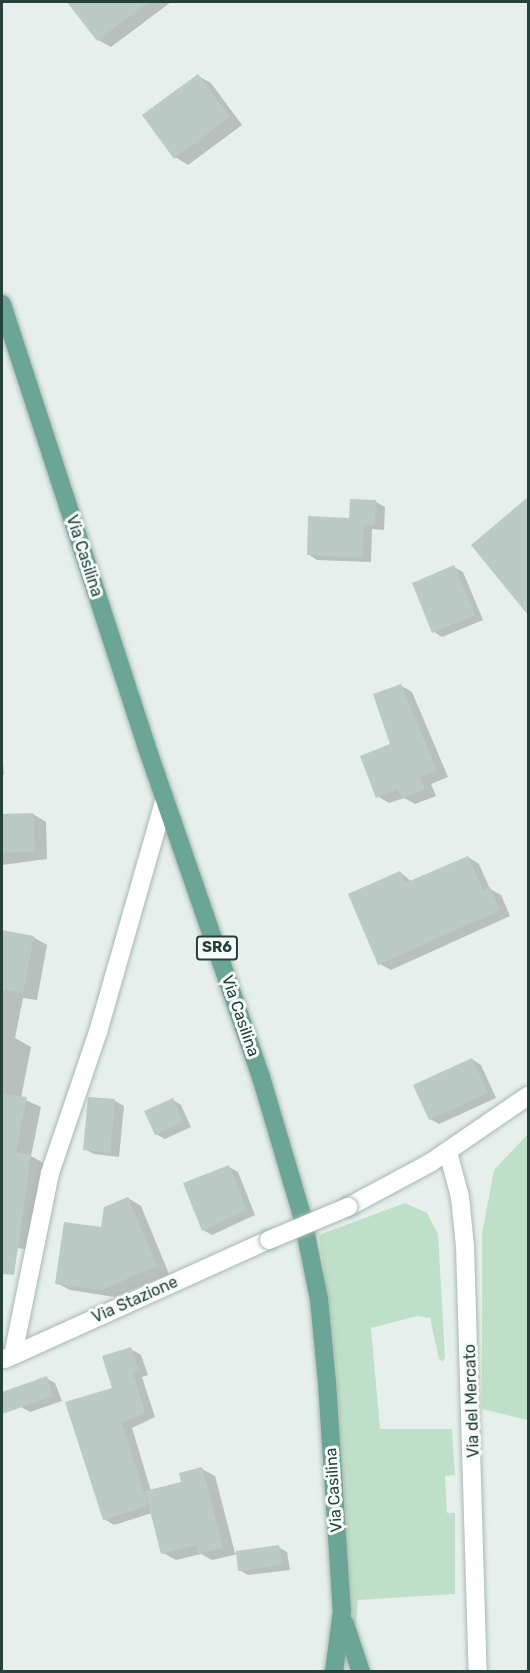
<!DOCTYPE html>
<style>
body{margin:0}
#map{position:relative;width:530px;height:1673px;overflow:hidden;background:#e6efeb;font-family:Rubik,sans-serif}
div>[style]{position:absolute}
.green>*{inset:0;background:#bfe0c8}
.shadow>*{inset:0;background:#0003}
.building>*{inset:0;background:#bbcac4}
.roads{filter:drop-shadow(0 0 2px #a8b8b2) drop-shadow(0 0 2px #a8b8b2)}
.minor>*{height:18px;margin:-9px;padding:0 9px;transform-origin:9px;border-radius:9px;background:#fff}
.major>*{height:18px;margin:-9px;padding:0 9px;transform-origin:9px;border-radius:9px;background:#6aa596}
.bridges{filter:drop-shadow(0 0 2px #a8b8b2) drop-shadow(0 0 2px #a8b8b2)}
.minor-bridge>*{height:18px;margin:-9px;padding:0 9px;transform-origin:9px;border-radius:9px;background:#fff}
span{translate:-50% -50%;white-space:nowrap;text-align:center;line-height:1.15;-webkit-text-stroke:6px #f7fbf9;paint-order:stroke}
.shield-label span{padding:2px 4px;background:#f7fbf9;border:2px solid;border-radius:4px;-webkit-text-stroke-width:0}
.shield-label{font-size:15px;color:#24423a;font-weight:700}
.street-label{font-size:16px;color:#24423a}
.frame{position:absolute;inset:0;border:3px solid #24423a;pointer-events:none}
</style>
<div id="map">
<div class="green">
<div style="clip-path:polygon(528px 1134px,528px 1420px,482px 1409px,482px 1234px,494px 1170px)"></div>
<div style="clip-path:polygon(405px 1203px,427px 1213px,438px 1234px,445px 1357px,443px 1362px,439px 1359px,430px 1318px,417px 1316px,371px 1328px,380px 1429px,452px 1429px,455px 1475px,445px 1476px,447px 1513px,455px 1513px,455px 1594px,358px 1600px,356px 1626px,347px 1625px,336px 1366px,319px 1235px)"></div>
</div>
<div class="shadow">
<div style="clip-path:polygon(69px 2px,171px 2px,111px 47px,98px 40px)"></div>
<div style="clip-path:polygon(198px 76px,211px 83px,242px 125px,188px 165px,175px 157px)"></div>
<div style="clip-path:polygon(528px 499px,528px 610px,473px 545px)"></div>
<div style="clip-path:polygon(351px 501px,376px 502px,385px 507px,384px 530px,372px 529px,371px 562px,317px 560px,308px 554px,350px 519px)"></div>
<div style="clip-path:polygon(454px 567px,463px 572px,483px 620px,442px 637px,434px 632px)"></div>
<div style="clip-path:polygon(400px 685px,412px 692px,448px 777px,431px 784px,436px 796px,415px 804px,404px 798px,389px 803px,377px 796px,392px 745px)"></div>
<div style="clip-path:polygon(2px 751px,4px 775px,2px 775px)"></div>
<div style="clip-path:polygon(33px 814px,46px 822px,47px 859px,2px 865px,2px 816px)"></div>
<div style="clip-path:polygon(468px 857px,479px 864px,490px 889px,501px 895px,510px 916px,391px 970px,380px 964px,400px 872px,412px 882px)"></div>
<div style="clip-path:polygon(2px 931px,33px 937px,47px 945px,37px 1000px,23px 998px,15px 1038px,31px 1047px,21px 1098px,41px 1107px,31px 1156px,45px 1164px,32px 1250px,2px 1246px)"></div>
<div style="clip-path:polygon(472px 1059px,481px 1065px,496px 1098px,439px 1124px,430px 1119px)"></div>
<div style="clip-path:polygon(173px 1100px,181px 1105px,191px 1127px,165px 1139px,156px 1134px)"></div>
<div style="clip-path:polygon(115px 1101px,124px 1106px,119px 1157px,94px 1154px,85px 1149px)"></div>
<div style="clip-path:polygon(229px 1167px,238px 1172px,255px 1215px,212px 1235px,203px 1230px)"></div>
<div style="clip-path:polygon(128px 1198px,141px 1206px,169px 1274px,115px 1297px,70px 1290px,57px 1283px)"></div>
<div style="clip-path:polygon(131px 1349px,141px 1355px,148px 1375px,142px 1377px,155px 1417px,132px 1428px,151px 1491px,182px 1483px,202px 1469px,215px 1476px,235px 1553px,278px 1547px,287px 1552px,290px 1570px,248px 1575px,240px 1570px,238px 1554px,212px 1560px,201px 1554px,176px 1560px,163px 1553px,152px 1513px,114px 1525px,104px 1519px,113px 1389px)"></div>
<div style="clip-path:polygon(46px 1378px,55px 1383px,62px 1401px,30px 1412px,21px 1407px)"></div>
</div>
<div class="building">
<div style="clip-path:polygon(67px 2px,149px 2px,97px 41px)"></div>
<div style="clip-path:polygon(198px 74px,230px 117px,174px 159px,142px 115px)"></div>
<div style="clip-path:polygon(528px 497px,528px 615px,471px 545px)"></div>
<div style="clip-path:polygon(350px 499px,376px 500px,375px 525px,364px 525px,362px 558px,307px 555px,308px 516px,349px 518px)"></div>
<div style="clip-path:polygon(454px 565px,475px 615px,432px 633px,412px 583px)"></div>
<div style="clip-path:polygon(401px 684px,437px 771px,420px 777px,425px 789px,402px 799px,398px 789px,376px 798px,360px 756px,390px 744px,373px 694px)"></div>
<div style="clip-path:polygon(33px 813px,35px 852px,2px 853px,2px 814px)"></div>
<div style="clip-path:polygon(468px 856px,483px 890px,490px 887px,500px 910px,378px 965px,348px 894px,400px 871px,405px 883px)"></div>
<div style="clip-path:polygon(2px 930px,34px 936px,23px 993px,2px 989px)"></div>
<div style="clip-path:polygon(472px 1058px,488px 1093px,429px 1120px,413px 1085px)"></div>
<div style="clip-path:polygon(2px 1094px,27px 1097px,16px 1152px,31px 1155px,14px 1275px,2px 1274px)"></div>
<div style="clip-path:polygon(88px 1097px,115px 1099px,110px 1153px,83px 1150px)"></div>
<div style="clip-path:polygon(173px 1098px,183px 1122px,155px 1135px,144px 1111px)"></div>
<div style="clip-path:polygon(229px 1165px,247px 1210px,202px 1231px,183px 1183px)"></div>
<div style="clip-path:polygon(128px 1197px,157px 1266px,101px 1290px,55px 1284px,64px 1222px,101px 1227px,104px 1207px)"></div>
<div style="clip-path:polygon(131px 1347px,138px 1370px,133px 1372px,145px 1412px,122px 1423px,148px 1506px,103px 1520px,65px 1402px,112px 1388px,102px 1356px)"></div>
<div style="clip-path:polygon(47px 1376px,53px 1396px,2px 1414px,2px 1392px)"></div>
<div style="clip-path:polygon(202px 1467px,223px 1548px,198px 1554px,196px 1545px,161px 1554px,145px 1491px,181px 1482px,179px 1473px)"></div>
<div style="clip-path:polygon(279px 1545px,282px 1565px,238px 1571px,236px 1551px)"></div>
</div>
<div class="roads">
<div class="minor">
<div style="left:448px;top:1152px;width:47px;rotate:75.1deg"></div>
<div style="left:460px;top:1197px;width:49px;rotate:84.2deg"></div>
<div style="left:465px;top:1246px;width:426px;rotate:88.3deg"></div>
<div style="left:348px;top:1207px;width:93px;rotate:-28.2deg"></div>
<div style="left:430px;top:1163px;width:119px;rotate:-34.4deg"></div>
<div style="left:13px;top:1355px;width:186px;rotate:-78.5deg"></div>
<div style="left:50px;top:1173px;width:149px;rotate:-71.2deg"></div>
<div style="left:98px;top:1032px;width:242px;rotate:-74deg"></div>
<div style="left:5px;top:1359px;width:290px;rotate:-24.3deg"></div>
</div>
<div class="major">
<div style="left:2px;top:304px;width:464px;rotate:71.9deg"></div>
<div style="left:146px;top:745px;width:351px;rotate:70.9deg"></div>
<div style="left:261px;top:1077px;width:144px;rotate:73.5deg"></div>
<div style="left:302px;top:1215px;width:86px;rotate:78.6deg"></div>
<div style="left:319px;top:1299px;width:83px;rotate:84.5deg"></div>
<div style="left:327px;top:1382px;width:229px;rotate:86.3deg"></div>
<div style="left:342px;top:1611px;width:62px;rotate:97.5deg"></div>
<div style="left:345px;top:1624px;width:51px;rotate:71.6deg"></div>
</div>
</div>
<div class="bridges">
<div class="minor-bridge">
<div style="left:269px;top:1240px;width:86px;rotate:-22.7deg"></div>
</div>
</div>
<div class="shield-label">
<span style="left:217px;top:948px">SR6</span>
</div>
<div class="street-label">
<span style="left:84px;top:556px;rotate:72deg">Via Casilina</span>
<span style="left:240px;top:1016px;rotate:71deg">Via Casilina</span>
<span style="left:135px;top:1300px;rotate:-24deg">Via Stazione</span>
<span style="left:472px;top:1401px;rotate:-92deg">Via del Mercato</span>
<span style="left:334px;top:1490px;rotate:-94deg">Via Casilina</span>
</div>
<div class="frame"></div>
</div>
